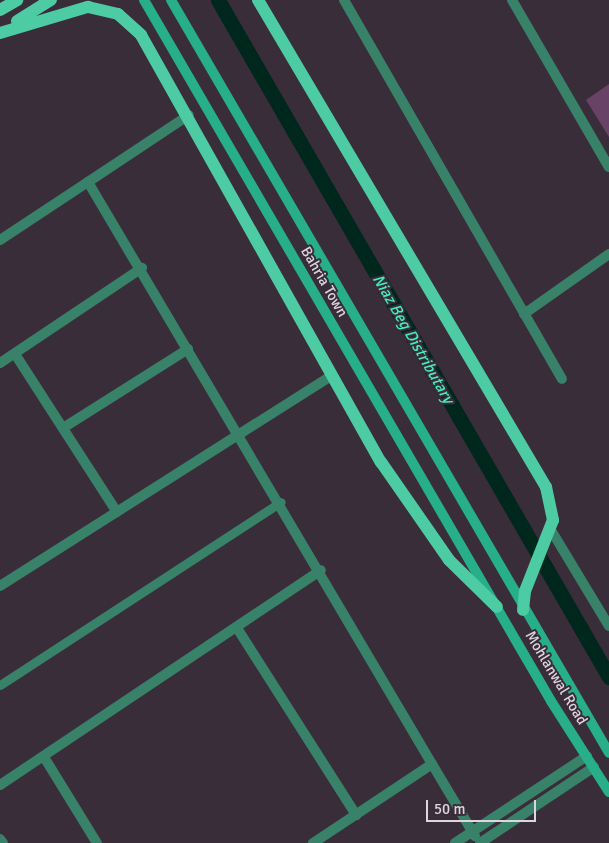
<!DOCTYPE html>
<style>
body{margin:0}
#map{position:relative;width:609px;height:843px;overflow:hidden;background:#3a2d3a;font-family:Signika,sans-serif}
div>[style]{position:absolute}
.green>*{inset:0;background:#694268}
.canal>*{height:15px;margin:-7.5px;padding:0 7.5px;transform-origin:7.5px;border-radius:7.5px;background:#00271b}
.service>*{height:9px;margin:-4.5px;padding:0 4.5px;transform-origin:4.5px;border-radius:4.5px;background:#39826a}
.minor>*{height:10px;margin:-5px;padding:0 5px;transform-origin:5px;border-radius:5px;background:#39826a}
.secondary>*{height:10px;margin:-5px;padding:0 5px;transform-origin:5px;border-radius:5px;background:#26af89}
.primary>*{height:12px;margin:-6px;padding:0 6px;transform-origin:6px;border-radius:6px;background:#4dcca4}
span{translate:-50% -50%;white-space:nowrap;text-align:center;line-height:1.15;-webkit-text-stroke:4px #3a2d3a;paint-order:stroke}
.street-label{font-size:15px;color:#ded5dd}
.water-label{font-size:16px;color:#42eebd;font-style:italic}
.scale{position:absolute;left:426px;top:800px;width:110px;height:22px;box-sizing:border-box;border:2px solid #ded5dd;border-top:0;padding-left:6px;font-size:15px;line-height:18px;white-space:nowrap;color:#ded5dd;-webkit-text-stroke:4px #3a2d3a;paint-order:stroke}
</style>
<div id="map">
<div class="green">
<div style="clip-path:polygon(609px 84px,609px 137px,586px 100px)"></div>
</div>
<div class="canal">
<div style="left:218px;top:0;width:782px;rotate:59.99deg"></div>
</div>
<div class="service">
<div style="left:0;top:685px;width:335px;rotate:-33.1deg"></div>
</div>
<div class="minor">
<div style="left:344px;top:0;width:437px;rotate:60.1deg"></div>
<div style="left:512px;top:0;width:193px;rotate:59.9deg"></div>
<div style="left:88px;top:182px;width:121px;rotate:-33.6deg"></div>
<div style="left:0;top:240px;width:105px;rotate:-33.4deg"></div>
<div style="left:88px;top:182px;width:676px;rotate:59.41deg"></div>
<div style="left:432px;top:764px;width:143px;rotate:146.4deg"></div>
<div style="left:524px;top:314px;width:104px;rotate:-35.2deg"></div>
<div style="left:15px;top:354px;width:188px;rotate:57.2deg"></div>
<div style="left:0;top:363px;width:171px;rotate:-33.8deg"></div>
<div style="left:63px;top:428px;width:148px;rotate:-32.3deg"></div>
<div style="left:551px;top:530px;width:112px;rotate:58.9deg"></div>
<div style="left:0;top:586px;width:393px;rotate:-32.4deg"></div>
<div style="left:237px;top:628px;width:222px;rotate:57.5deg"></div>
<div style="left:44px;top:757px;width:101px;rotate:58.4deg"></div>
<div style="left:432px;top:764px;width:84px;rotate:59.2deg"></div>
<div style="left:0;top:785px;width:386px;rotate:-33.8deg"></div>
<div style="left:0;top:839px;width:5px;rotate:53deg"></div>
<div style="left:455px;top:843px;width:158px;rotate:-33.4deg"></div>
<div style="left:480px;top:843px;width:137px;rotate:-33.7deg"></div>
</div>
<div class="secondary">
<div style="left:144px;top:0;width:811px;rotate:59.86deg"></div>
<div style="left:551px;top:701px;width:108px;rotate:57.5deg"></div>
<div style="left:171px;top:0;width:871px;rotate:59.81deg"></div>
</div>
<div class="primary">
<div style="left:258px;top:0;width:566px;rotate:59.4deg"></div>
<div style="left:546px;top:487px;width:34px;rotate:78deg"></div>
<div style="left:553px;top:520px;width:76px;rotate:111.5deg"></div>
<div style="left:525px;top:591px;width:19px;rotate:96deg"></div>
<div style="left:0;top:10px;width:20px;rotate:-30deg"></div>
<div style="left:17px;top:21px;width:40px;rotate:-32deg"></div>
<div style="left:0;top:33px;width:92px;rotate:-16.5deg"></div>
<div style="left:88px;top:7px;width:31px;rotate:13deg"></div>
<div style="left:118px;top:14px;width:31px;rotate:42deg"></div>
<div style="left:141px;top:35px;width:490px;rotate:60.7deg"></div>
<div style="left:381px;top:462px;width:119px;rotate:55.2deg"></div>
<div style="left:449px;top:560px;width:67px;rotate:44.4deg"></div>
</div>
<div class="street-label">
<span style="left:324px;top:282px;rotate:60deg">Bahria Town</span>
<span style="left:556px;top:678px;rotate:59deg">Mohlanwal Road</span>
</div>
<div class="water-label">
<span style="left:413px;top:339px;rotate:60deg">Niaz Beg Distributary</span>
</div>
<div class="scale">50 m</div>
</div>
